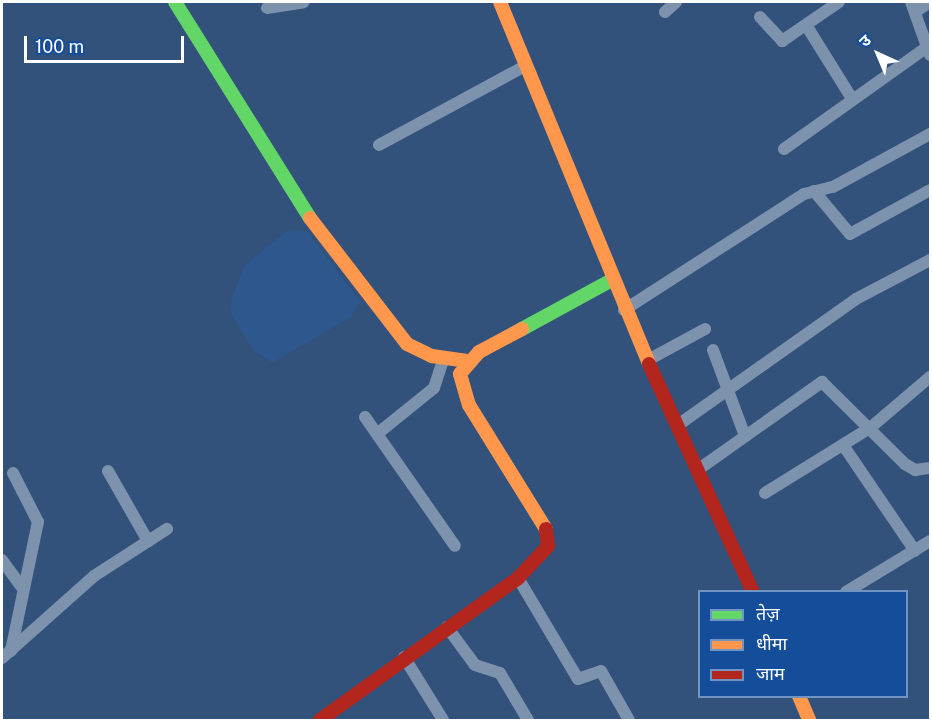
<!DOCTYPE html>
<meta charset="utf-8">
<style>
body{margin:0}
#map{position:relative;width:932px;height:722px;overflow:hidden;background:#32517b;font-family:"Public Sans","Noto Sans Devanagari",sans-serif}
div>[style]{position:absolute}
.water>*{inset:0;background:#2e578d}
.street>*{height:12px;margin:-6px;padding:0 6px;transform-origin:6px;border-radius:6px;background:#7d92ad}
.fast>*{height:14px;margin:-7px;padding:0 7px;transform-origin:7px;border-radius:7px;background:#63d668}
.slow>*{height:14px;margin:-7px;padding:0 7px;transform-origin:7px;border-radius:7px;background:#ff974d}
.jam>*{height:14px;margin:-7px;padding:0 7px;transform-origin:7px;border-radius:7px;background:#b3261e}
span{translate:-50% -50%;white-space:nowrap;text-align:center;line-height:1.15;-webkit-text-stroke:4.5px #144d99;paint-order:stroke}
.frame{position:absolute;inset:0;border:3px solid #fff;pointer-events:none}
.legend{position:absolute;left:698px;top:590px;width:210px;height:108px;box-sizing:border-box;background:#144d99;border:2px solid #7294c2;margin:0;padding:8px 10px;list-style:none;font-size:18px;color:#fff}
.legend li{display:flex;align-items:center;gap:12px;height:30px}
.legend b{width:30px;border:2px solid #7294c2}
.north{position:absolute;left:848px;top:24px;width:60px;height:60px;-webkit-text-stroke:4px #144d99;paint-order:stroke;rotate:316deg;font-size:16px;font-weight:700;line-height:24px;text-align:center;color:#fff}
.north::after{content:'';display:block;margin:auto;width:21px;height:27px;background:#fff;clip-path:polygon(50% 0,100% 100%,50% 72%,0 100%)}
.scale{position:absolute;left:24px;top:36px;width:160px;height:27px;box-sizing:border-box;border:3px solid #fff;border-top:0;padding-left:8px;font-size:18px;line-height:21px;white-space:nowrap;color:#fff;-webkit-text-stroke:4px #144d99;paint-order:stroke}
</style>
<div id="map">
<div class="water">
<div style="clip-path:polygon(288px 230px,307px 231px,360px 301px,351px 317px,272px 363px,254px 351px,231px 314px,231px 300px,244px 266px)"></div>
</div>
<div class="street">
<div style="left:911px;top:2px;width:56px;rotate:70.3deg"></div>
<div style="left:267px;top:8px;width:37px;rotate:-9deg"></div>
<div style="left:665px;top:12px;width:15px;rotate:-42deg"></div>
<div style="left:915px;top:12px;width:18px;rotate:-34deg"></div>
<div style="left:760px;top:17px;width:33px;rotate:47deg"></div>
<div style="left:782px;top:41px;width:69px;rotate:-34.4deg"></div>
<div style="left:806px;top:25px;width:85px;rotate:58deg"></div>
<div style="left:379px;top:145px;width:166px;rotate:-28.4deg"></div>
<div style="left:784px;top:149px;width:176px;rotate:-35.5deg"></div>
<div style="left:814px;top:191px;width:56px;rotate:50.1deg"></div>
<div style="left:850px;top:234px;width:91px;rotate:-28.8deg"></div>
<div style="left:624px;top:310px;width:214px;rotate:-32.8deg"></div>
<div style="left:804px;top:194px;width:30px;rotate:-14deg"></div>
<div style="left:833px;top:187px;width:111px;rotate:-28.7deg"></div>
<div style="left:713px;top:350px;width:92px;rotate:69.6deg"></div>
<div style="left:648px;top:360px;width:65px;rotate:-28.5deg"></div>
<div style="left:365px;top:417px;width:157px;rotate:55.1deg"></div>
<div style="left:678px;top:425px;width:218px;rotate:-35.3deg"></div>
<div style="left:856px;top:299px;width:84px;rotate:-27.8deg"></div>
<div style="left:377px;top:434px;width:73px;rotate:-38.9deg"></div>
<div style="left:434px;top:388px;width:32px;rotate:-72deg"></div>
<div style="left:843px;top:445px;width:128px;rotate:55.8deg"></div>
<div style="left:699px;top:469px;width:151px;rotate:-35.3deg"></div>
<div style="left:822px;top:382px;width:117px;rotate:44.7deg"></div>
<div style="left:905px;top:464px;width:12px;rotate:31deg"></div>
<div style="left:915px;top:470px;width:15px;rotate:-8deg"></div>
<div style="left:108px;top:471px;width:81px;rotate:60.3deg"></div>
<div style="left:765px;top:493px;width:123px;rotate:-31.8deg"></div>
<div style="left:870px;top:428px;width:79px;rotate:-40.4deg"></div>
<div style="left:2px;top:560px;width:32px;rotate:54deg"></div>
<div style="left:518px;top:578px;width:117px;rotate:59.3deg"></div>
<div style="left:578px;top:679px;width:24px;rotate:-19deg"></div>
<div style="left:601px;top:671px;width:56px;rotate:60.3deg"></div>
<div style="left:846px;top:592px;width:98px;rotate:-31.3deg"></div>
<div style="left:447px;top:627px;width:47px;rotate:53.6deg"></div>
<div style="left:475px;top:665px;width:26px;rotate:18deg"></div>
<div style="left:500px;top:673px;width:55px;rotate:59.2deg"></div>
<div style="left:11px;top:651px;width:132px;rotate:-78.2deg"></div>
<div style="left:38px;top:522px;width:55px;rotate:-117deg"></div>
<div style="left:404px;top:657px;width:74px;rotate:58.2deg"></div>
<div style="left:2px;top:658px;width:123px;rotate:-41.7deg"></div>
<div style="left:94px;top:576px;width:87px;rotate:-32.8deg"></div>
</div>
<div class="fast">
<div style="left:175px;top:2px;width:255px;rotate:58deg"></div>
<div style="left:522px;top:329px;width:102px;rotate:-28.6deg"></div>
</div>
<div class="slow">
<div style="left:500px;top:2px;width:391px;rotate:67.6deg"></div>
<div style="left:310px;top:218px;width:159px;rotate:52.4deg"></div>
<div style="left:407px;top:344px;width:28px;rotate:26deg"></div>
<div style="left:432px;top:356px;width:34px;rotate:8deg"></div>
<div style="left:522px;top:329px;width:49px;rotate:151.9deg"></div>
<div style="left:479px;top:352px;width:29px;rotate:131deg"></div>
<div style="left:460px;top:374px;width:32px;rotate:74deg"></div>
<div style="left:469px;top:405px;width:146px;rotate:58.2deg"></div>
<div style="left:799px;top:696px;width:26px;rotate:67deg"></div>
</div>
<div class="jam">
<div style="left:649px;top:364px;width:251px;rotate:65.5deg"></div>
<div style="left:320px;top:720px;width:244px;rotate:-35.6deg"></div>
<div style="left:518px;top:578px;width:44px;rotate:-46.8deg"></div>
<div style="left:548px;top:546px;width:17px;rotate:-97deg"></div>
</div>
<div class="frame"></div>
<ul class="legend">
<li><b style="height:8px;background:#63d668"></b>तेज़</li>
<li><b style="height:8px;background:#ff974d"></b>धीमा</li>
<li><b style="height:8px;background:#b3261e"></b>जाम</li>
</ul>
<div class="north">उ</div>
<div class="scale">100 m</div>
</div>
